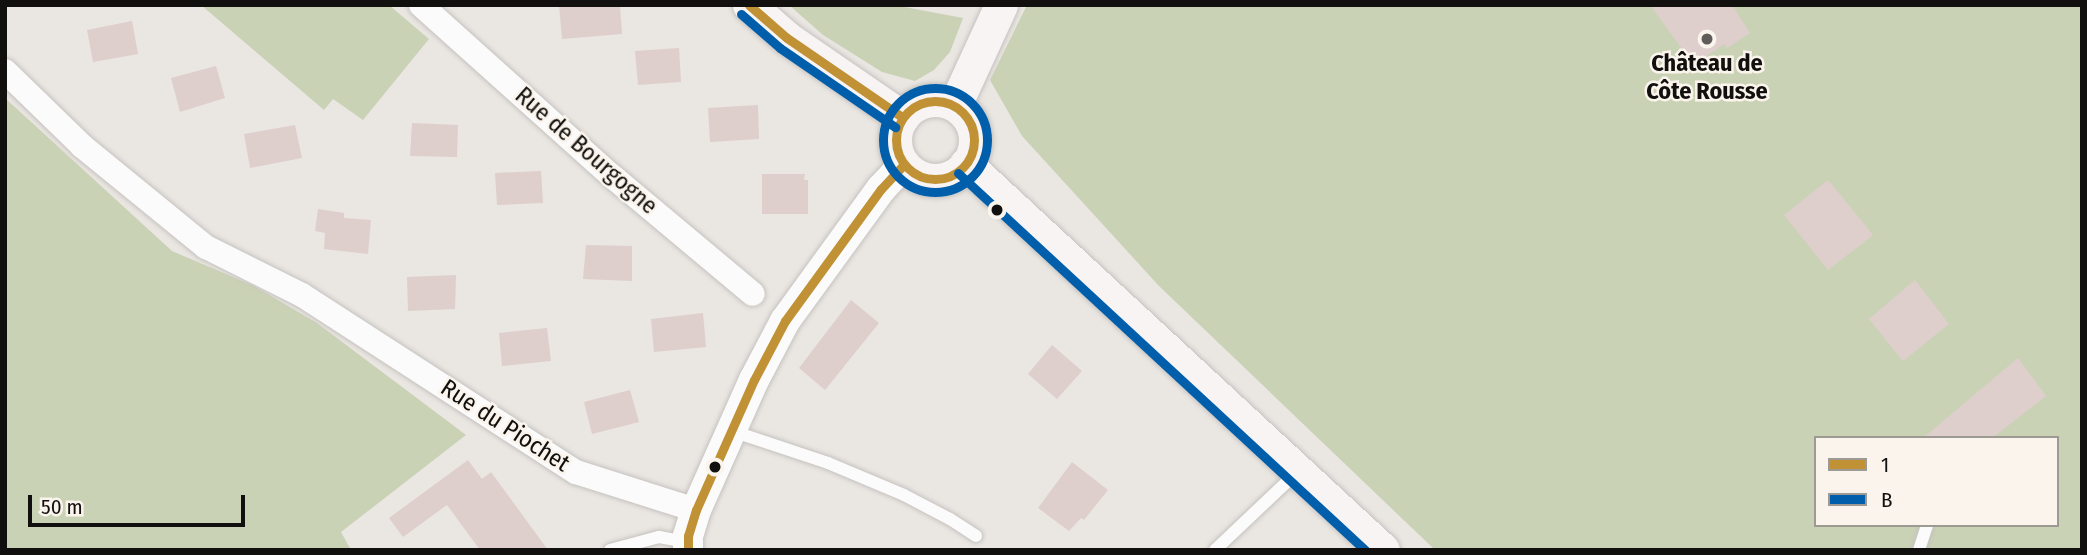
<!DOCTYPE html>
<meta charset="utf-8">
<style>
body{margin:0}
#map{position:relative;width:2087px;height:555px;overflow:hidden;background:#eae6e2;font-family:"Fira Sans Condensed",sans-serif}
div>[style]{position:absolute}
.green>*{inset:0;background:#cad2b6}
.building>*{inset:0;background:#decfcc}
.roads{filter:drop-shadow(0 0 2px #c5c2bf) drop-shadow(0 0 2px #c5c2bf)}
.service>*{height:12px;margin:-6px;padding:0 6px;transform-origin:6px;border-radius:6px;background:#fcfbfb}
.minor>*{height:24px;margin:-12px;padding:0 12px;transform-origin:12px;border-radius:12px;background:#fcfbfb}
.tertiary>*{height:30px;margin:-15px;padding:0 15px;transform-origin:15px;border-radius:15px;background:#fcfbfb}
.secondary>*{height:33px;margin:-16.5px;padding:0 16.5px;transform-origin:16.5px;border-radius:16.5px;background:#f8f4f4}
.secondary>.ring{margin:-16.5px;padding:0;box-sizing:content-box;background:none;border:33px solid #f8f4f4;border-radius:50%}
.bus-1>*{height:9px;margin:-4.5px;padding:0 4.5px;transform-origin:4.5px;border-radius:4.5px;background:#c19136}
.bus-1>.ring{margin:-4.5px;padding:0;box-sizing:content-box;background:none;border:9px solid #c19136;border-radius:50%}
.bus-2>*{height:9px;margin:-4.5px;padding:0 4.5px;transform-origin:4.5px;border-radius:4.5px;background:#005eab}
.bus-2>.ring{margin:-4.5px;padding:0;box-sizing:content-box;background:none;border:9px solid #005eab;border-radius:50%}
.dots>*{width:19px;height:19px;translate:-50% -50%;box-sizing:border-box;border:4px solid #faf4ec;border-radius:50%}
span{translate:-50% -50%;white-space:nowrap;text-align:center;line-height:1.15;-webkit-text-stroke:5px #faf4ec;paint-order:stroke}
.poi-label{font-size:24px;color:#12100e;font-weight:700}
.street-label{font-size:24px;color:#12100e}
.frame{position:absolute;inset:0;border:7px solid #12100e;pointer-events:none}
.legend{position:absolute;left:1814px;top:436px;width:245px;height:91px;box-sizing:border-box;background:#faf4ec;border:2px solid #9d9993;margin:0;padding:9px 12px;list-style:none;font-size:21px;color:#12100e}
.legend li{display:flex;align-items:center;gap:14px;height:35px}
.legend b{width:35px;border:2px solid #9d9993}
.scale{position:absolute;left:28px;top:495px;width:217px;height:32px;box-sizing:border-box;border:4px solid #12100e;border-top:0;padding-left:9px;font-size:21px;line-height:24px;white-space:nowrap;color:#12100e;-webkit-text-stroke:5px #faf4ec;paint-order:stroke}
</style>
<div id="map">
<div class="green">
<div style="clip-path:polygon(201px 5px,389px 5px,429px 39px,363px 120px,333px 99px,324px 110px)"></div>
<div style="clip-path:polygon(789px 5px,894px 5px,963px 18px,950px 52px,934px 70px,915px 81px,882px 72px,823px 35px)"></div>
<div style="clip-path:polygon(evenodd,1027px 5px,2082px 5px,2082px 550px,1435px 550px,1159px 286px,1022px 136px,990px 80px,1027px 5px,1816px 438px,2057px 438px,2057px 525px,1816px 525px,1816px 438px)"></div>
<div style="clip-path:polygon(5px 98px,172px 251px,254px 286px,317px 323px,466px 435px,341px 532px,351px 550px,5px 550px)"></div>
</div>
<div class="building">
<div style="clip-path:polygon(559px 5px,620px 5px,622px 34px,562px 39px)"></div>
<div style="clip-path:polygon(1650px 5px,1732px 5px,1750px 33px,1727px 48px,1724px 44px,1694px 65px)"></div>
<div style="clip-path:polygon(132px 21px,138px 54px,93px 62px,87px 30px)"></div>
<div style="clip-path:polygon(679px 48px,681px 82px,638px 85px,635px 51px)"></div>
<div style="clip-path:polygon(216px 66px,225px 98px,180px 112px,171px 78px)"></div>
<div style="clip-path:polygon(758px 105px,759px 139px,710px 142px,708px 108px)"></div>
<div style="clip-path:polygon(412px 123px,458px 125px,457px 157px,410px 156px)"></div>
<div style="clip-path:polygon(295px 125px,302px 158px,250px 168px,244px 134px)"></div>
<div style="clip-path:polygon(541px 171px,543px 203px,497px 205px,495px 173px)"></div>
<div style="clip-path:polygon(762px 174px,805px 174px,804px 180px,808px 180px,808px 214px,762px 214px)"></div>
<div style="clip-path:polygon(1828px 180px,1873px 235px,1828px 270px,1784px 215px)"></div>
<div style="clip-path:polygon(318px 209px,344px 213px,344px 218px,371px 220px,368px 254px,324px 249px,325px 233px,315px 231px)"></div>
<div style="clip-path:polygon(586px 245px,632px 246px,632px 281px,583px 279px)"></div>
<div style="clip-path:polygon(456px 275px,455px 309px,408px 311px,407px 277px)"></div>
<div style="clip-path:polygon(1915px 280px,1949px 324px,1903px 361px,1869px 319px)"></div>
<div style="clip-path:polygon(851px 300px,879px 323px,825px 390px,799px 368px)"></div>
<div style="clip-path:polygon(703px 313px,706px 347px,654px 352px,651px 319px)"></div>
<div style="clip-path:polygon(547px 328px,551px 361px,502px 366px,499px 333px)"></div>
<div style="clip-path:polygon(1052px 345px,1082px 371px,1057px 399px,1028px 374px)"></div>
<div style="clip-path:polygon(2018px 358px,2046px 396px,1992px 438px,1923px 438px)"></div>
<div style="clip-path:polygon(630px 390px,639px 422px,592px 434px,584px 402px)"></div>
<div style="clip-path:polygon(468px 460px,482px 479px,491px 472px,548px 550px,480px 550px,447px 505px,403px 537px,389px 518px)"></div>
<div style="clip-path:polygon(1072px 462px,1108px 490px,1084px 520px,1081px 518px,1069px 531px,1038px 508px)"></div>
</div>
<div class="roads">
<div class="service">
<div style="left:732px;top:431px;width:101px;rotate:18.4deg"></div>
<div style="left:828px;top:463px;width:82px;rotate:22.8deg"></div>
<div style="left:904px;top:495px;width:52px;rotate:27.6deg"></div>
<div style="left:950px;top:519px;width:31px;rotate:33deg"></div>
<div style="left:610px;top:550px;width:51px;rotate:-14.9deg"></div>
<div style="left:659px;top:537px;width:29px;rotate:10deg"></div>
<div style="left:1215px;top:550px;width:112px;rotate:-43.5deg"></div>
<div style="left:1919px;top:550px;width:26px;rotate:-72deg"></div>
</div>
<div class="minor">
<div style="left:421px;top:5px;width:258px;rotate:41.9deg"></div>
<div style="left:613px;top:177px;width:182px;rotate:39.9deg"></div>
<div style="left:5px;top:71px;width:107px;rotate:44.2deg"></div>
<div style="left:82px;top:146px;width:160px;rotate:39.2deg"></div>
<div style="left:206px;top:247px;width:107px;rotate:26.6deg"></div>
<div style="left:302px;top:295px;width:326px;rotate:32.9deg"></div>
<div style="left:576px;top:472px;width:126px;rotate:17.6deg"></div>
</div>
<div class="tertiary">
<div style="left:688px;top:550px;width:14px;rotate:-90deg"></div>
<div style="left:688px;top:536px;width:27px;rotate:-73deg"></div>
<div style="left:696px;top:510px;width:142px;rotate:-66deg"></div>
<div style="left:754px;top:380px;width:67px;rotate:-62.3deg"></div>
<div style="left:785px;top:321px;width:163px;rotate:-54deg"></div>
<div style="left:881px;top:189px;width:34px;rotate:-47deg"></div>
</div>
<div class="secondary">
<div style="left:749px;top:5px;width:50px;rotate:41deg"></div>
<div style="left:787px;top:38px;width:140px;rotate:34.5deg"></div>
<div class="ring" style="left:895px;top:100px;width:47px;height:47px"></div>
<div style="left:955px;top:105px;width:110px;rotate:-65.3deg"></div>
<div style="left:966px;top:164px;width:568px;rotate:42.79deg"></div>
</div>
</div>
<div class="bus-1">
<div style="left:749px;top:5px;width:50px;rotate:41deg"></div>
<div style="left:787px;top:38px;width:140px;rotate:34.5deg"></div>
<div class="ring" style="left:896px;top:101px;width:69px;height:69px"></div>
<div style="left:688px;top:550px;width:14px;rotate:-90deg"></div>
<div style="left:688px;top:536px;width:27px;rotate:-73deg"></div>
<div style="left:696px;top:510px;width:142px;rotate:-66deg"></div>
<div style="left:754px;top:380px;width:67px;rotate:-62.3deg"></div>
<div style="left:785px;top:321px;width:163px;rotate:-54deg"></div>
<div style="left:881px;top:189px;width:34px;rotate:-47deg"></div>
</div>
<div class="bus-2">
<div style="left:741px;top:14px;width:52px;rotate:41.1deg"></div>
<div style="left:780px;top:48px;width:140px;rotate:34.5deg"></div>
<div class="ring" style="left:883px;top:88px;width:95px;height:95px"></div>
<div style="left:958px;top:173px;width:555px;rotate:42.81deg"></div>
</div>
<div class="dots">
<div style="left:1707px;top:39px;background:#5e5b58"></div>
<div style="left:997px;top:210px;background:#12100e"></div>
<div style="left:715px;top:467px;background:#12100e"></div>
</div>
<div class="poi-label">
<span style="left:1707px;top:78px">Château de<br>Côte Rousse</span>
</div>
<div class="street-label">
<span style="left:586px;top:151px;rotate:41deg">Rue de Bourgogne</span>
<span style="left:505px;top:426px;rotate:33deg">Rue du Piochet</span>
</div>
<div class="frame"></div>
<ul class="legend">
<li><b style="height:9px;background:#c19136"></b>1</li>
<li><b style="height:9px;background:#005eab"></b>B</li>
</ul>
<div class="scale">50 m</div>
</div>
